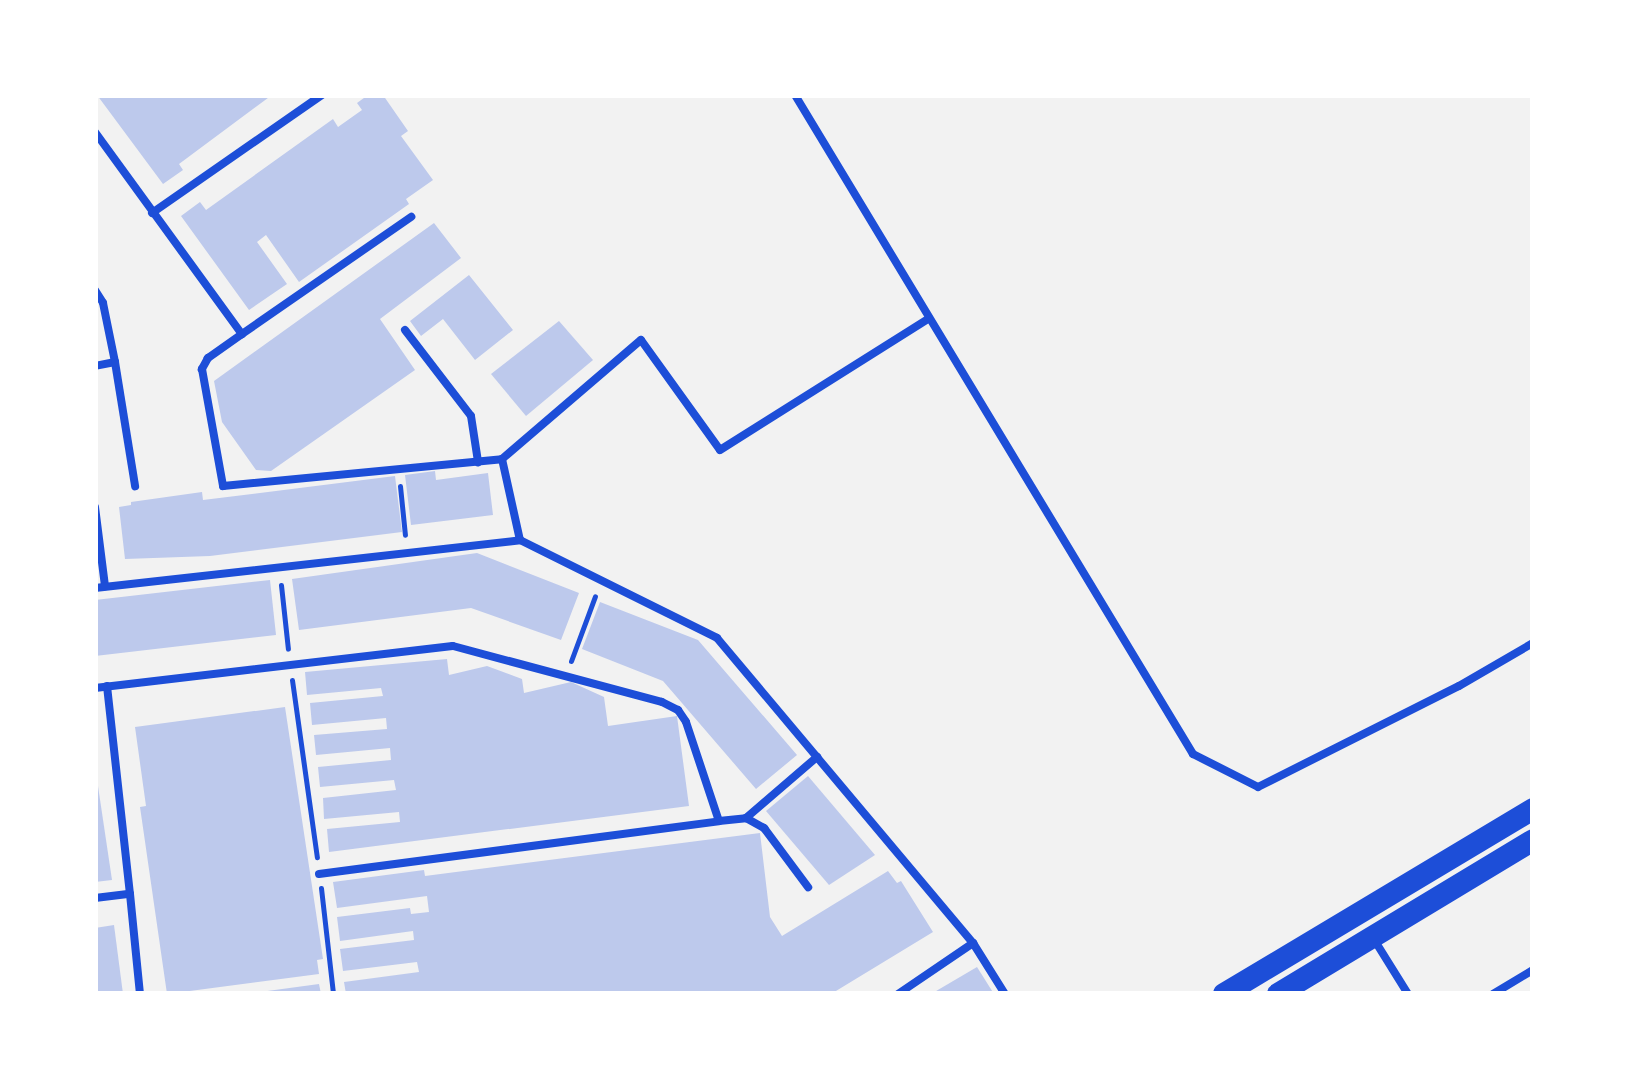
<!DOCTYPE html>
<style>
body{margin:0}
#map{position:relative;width:1628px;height:1089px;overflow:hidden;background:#f2f2f2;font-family:Helvetica,sans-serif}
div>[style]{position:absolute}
.building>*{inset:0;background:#bdc9ec}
.path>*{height:5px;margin:-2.5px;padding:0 2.5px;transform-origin:2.5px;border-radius:2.5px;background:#1d4ed8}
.service>*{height:8px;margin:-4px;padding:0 4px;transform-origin:4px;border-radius:4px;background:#1d4ed8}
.trunk>*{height:22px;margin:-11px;padding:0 11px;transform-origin:11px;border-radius:11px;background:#1d4ed8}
span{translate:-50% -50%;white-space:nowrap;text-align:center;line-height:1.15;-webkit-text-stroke:10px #fff;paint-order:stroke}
.frame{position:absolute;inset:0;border:98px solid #fff;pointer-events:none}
</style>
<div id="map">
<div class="building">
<div style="clip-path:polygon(97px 95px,272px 95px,179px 164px,183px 170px,163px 184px)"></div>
<div style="clip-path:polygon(368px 95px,383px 95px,408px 131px,401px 136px,433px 180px,406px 199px,409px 204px,299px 282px,266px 235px,257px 242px,287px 284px,249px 310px,181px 216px,200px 202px,206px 210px,333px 119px,338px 127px,362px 110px,357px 103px)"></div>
<div style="clip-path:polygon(434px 223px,461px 258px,380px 319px,415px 370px,271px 471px,256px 470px,222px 422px,214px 381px)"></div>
<div style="clip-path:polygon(469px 275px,513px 330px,475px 360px,443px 319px,421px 336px,410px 321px)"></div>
<div style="clip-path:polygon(559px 321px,593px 360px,526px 416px,491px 374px)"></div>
<div style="clip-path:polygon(435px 471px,436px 480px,488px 473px,493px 515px,411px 525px,405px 475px)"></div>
<div style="clip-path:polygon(395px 476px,402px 532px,210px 556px,125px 559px,119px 507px,131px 505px,131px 502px,202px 492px,203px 500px)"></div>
<div style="clip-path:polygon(477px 553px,579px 593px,561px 640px,471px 608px,299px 630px,292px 579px)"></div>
<div style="clip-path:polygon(270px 580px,276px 635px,95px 656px,95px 600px)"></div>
<div style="clip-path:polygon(600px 602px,698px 640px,797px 755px,756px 789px,663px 681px,582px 649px)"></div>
<div style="clip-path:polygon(447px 659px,449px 675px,487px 666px,522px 679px,524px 693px,571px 682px,604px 697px,608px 726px,677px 716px,689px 806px,329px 852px,327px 829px,400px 822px,399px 812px,324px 819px,323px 798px,396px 790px,394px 780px,320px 787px,318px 767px,391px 760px,390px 748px,316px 755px,314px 735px,387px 729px,386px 718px,312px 725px,310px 703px,383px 696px,381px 688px,307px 695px,305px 672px)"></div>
<div style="clip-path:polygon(285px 707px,323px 959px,317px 960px,319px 974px,167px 994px,140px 807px,146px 806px,135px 727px)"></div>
<div style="clip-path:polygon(95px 766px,112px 880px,95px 882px)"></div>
<div style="clip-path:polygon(808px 776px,875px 855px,829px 885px,766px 811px)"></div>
<div style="clip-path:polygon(760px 833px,770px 917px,782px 936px,888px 871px,897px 883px,901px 881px,933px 932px,831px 994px,346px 994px,344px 982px,419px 972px,417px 962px,343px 971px,340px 949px,414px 940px,413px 931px,340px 941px,337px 917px,410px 908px,411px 914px,429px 912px,427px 896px,337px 908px,333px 882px,424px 870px,425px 876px)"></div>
<div style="clip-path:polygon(114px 925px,123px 994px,95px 994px,95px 928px)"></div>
<div style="clip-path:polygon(977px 967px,994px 994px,931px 994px)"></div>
<div style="clip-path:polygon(319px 984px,321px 994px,260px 994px,260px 992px)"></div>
</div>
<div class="path">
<div style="left:400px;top:486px;width:49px;rotate:84.2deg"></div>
<div style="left:281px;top:585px;width:64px;rotate:83.8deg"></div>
<div style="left:571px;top:661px;width:69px;rotate:-69.7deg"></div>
<div style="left:292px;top:680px;width:179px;rotate:82deg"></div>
<div style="left:321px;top:888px;width:107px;rotate:83.5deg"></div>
</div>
<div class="service">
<div style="left:795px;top:95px;width:770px;rotate:58.87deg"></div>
<div style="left:1193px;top:754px;width:73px;rotate:26.9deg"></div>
<div style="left:1258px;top:787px;width:225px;rotate:-26.7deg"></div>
<div style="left:1459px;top:686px;width:86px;rotate:-30.2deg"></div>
<div style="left:95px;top:132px;width:250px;rotate:54deg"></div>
<div style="left:242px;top:334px;width:42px;rotate:144.8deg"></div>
<div style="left:208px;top:358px;width:13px;rotate:119deg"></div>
<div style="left:202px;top:369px;width:119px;rotate:79.8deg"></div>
<div style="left:223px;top:486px;width:280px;rotate:-5.5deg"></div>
<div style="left:502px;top:459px;width:83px;rotate:77.5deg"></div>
<div style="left:152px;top:213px;width:207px;rotate:-34.8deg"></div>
<div style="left:95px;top:290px;width:15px;rotate:58deg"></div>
<div style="left:103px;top:303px;width:60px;rotate:78.5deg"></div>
<div style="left:115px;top:362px;width:20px;rotate:169deg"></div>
<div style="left:405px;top:330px;width:108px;rotate:52.5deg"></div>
<div style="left:471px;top:416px;width:47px;rotate:81.3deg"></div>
<div style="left:242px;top:334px;width:206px;rotate:-34.7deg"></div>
<div style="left:115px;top:362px;width:126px;rotate:80.8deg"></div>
<div style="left:502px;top:459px;width:183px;rotate:-40.6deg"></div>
<div style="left:641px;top:340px;width:135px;rotate:54.3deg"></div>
<div style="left:720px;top:450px;width:246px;rotate:-32.2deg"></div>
<div style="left:95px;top:507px;width:80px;rotate:82.8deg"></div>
<div style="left:95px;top:588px;width:428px;rotate:-6.4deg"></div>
<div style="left:520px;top:540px;width:220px;rotate:26.4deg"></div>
<div style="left:717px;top:638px;width:398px;rotate:50deg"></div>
<div style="left:973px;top:943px;width:60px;rotate:57.9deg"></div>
<div style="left:107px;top:686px;width:209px;rotate:83.7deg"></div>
<div style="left:95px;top:688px;width:360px;rotate:-6.7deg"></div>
<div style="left:453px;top:646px;width:216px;rotate:15deg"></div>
<div style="left:662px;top:702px;width:18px;rotate:27deg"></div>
<div style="left:678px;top:710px;width:14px;rotate:56deg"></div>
<div style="left:686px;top:722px;width:104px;rotate:71.6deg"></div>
<div style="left:719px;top:821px;width:27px;rotate:-6deg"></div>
<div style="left:746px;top:818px;width:21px;rotate:29deg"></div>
<div style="left:764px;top:828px;width:74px;rotate:53.3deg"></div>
<div style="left:746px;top:818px;width:94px;rotate:-40.7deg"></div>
<div style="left:319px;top:874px;width:403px;rotate:-7.5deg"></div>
<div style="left:95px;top:898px;width:35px;rotate:-7deg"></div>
<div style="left:130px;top:894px;width:100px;rotate:84.3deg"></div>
<div style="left:1375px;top:941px;width:62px;rotate:58.1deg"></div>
<div style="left:898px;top:994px;width:91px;rotate:-34.2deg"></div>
<div style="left:1493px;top:994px;width:47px;rotate:-31deg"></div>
</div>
<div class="trunk">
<div style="left:1224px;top:994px;width:360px;rotate:-30.9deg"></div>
<div style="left:1278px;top:994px;width:298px;rotate:-31.1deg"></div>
</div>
<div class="frame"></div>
</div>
